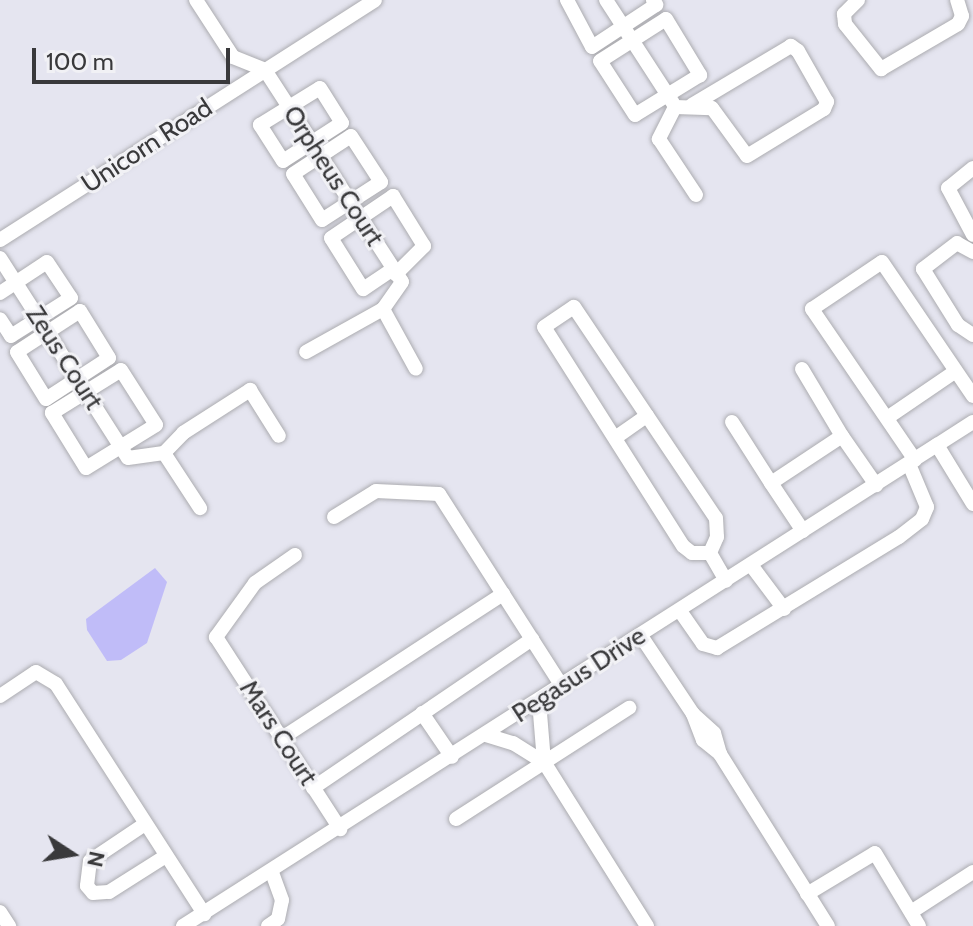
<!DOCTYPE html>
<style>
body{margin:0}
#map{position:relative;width:973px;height:926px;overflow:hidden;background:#f1f1f5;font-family:Cabin,sans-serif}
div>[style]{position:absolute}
.built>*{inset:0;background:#e5e5f0}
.water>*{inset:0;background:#c0bcf8}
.roads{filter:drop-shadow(0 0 2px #acacb0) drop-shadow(0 0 2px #acacb0)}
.minor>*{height:14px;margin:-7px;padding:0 7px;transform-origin:7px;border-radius:7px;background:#fff}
span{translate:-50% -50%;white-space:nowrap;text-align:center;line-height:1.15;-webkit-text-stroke:6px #f1f1f5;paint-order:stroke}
.street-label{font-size:26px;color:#39393b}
.north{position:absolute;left:32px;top:814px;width:80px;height:80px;-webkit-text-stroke:6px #f1f1f5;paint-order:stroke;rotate:102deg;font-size:22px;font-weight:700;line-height:32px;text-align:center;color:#39393b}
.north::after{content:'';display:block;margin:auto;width:28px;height:36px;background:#39393b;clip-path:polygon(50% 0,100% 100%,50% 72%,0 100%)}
.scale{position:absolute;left:32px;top:48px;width:198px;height:36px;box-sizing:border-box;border:4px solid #39393b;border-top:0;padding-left:10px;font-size:24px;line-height:28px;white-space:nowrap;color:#39393b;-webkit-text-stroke:6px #f1f1f5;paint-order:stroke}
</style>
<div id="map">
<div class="built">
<div style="clip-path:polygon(0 0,973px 0,973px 926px,0 926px)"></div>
</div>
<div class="water">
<div style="clip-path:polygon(155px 568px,167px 582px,147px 643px,121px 660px,107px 661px,87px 630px,86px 619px)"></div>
</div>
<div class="roads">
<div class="minor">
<div style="left:196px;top:0;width:68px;rotate:57deg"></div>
<div style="left:233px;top:57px;width:35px;rotate:22deg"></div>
<div style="left:265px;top:70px;width:252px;rotate:57.1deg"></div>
<div style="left:402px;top:282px;width:33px;rotate:125deg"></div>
<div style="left:383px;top:309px;width:88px;rotate:150.8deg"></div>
<div style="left:567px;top:0;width:53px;rotate:62deg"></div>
<div style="left:592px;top:47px;width:77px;rotate:-33.3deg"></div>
<div style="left:656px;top:5px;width:6px;rotate:-121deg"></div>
<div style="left:606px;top:0;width:123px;rotate:57deg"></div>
<div style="left:858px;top:0;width:20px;rotate:135deg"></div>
<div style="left:844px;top:14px;width:10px;rotate:84deg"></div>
<div style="left:845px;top:24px;width:58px;rotate:51.3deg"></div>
<div style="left:881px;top:69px;width:89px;rotate:-30.3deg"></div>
<div style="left:958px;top:24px;width:9px;rotate:-63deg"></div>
<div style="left:962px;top:16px;width:17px;rotate:-107deg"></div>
<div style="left:666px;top:19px;width:66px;rotate:58.7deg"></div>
<div style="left:700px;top:75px;width:76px;rotate:148.4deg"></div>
<div style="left:635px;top:115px;width:64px;rotate:-122.9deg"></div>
<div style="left:600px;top:61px;width:78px;rotate:-32.5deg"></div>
<div style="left:320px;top:88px;width:41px;rotate:57.8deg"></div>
<div style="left:342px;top:123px;width:70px;rotate:147.2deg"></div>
<div style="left:283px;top:161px;width:43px;rotate:-122.6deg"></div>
<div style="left:260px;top:125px;width:70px;rotate:-31.7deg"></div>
<div style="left:675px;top:107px;width:37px;rotate:2deg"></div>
<div style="left:712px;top:108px;width:59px;rotate:53.9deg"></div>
<div style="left:747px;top:156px;width:90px;rotate:-31.4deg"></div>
<div style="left:824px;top:109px;width:8px;rotate:-67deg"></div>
<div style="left:827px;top:102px;width:59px;rotate:-119.6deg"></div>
<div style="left:798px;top:51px;width:9px;rotate:-144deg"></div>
<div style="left:791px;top:46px;width:115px;rotate:149.2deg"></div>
<div style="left:675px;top:107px;width:36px;rotate:117deg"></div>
<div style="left:659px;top:139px;width:67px;rotate:56.5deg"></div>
<div style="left:351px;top:136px;width:55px;rotate:56.9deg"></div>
<div style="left:381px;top:182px;width:70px;rotate:147.2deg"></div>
<div style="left:322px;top:220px;width:54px;rotate:-122.2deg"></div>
<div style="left:293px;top:174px;width:69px;rotate:-33.2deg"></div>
<div style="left:973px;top:168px;width:32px;rotate:141deg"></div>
<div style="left:948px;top:188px;width:53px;rotate:62deg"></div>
<div style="left:0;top:240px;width:445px;rotate:-32.6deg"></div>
<div style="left:973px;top:252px;width:18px;rotate:-151deg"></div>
<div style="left:957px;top:243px;width:43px;rotate:142.6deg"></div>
<div style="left:923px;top:269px;width:66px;rotate:58deg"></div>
<div style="left:958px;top:325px;width:18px;rotate:34deg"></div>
<div style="left:0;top:258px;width:237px;rotate:57.4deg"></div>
<div style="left:128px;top:458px;width:36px;rotate:-8deg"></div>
<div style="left:164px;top:453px;width:66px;rotate:56.8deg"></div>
<div style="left:393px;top:269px;width:36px;rotate:146deg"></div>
<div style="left:363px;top:289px;width:60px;rotate:-122.1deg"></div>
<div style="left:331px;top:238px;width:75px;rotate:-34.1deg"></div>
<div style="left:393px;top:196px;width:59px;rotate:58.2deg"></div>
<div style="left:424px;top:246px;width:40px;rotate:135deg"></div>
<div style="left:0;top:293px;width:56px;rotate:-33.4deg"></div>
<div style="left:47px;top:262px;width:43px;rotate:56.3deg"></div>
<div style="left:71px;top:298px;width:71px;rotate:147.7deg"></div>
<div style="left:11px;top:336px;width:20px;rotate:-123deg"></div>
<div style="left:383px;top:309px;width:68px;rotate:61.2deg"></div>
<div style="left:80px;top:311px;width:55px;rotate:58.3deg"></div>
<div style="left:109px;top:358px;width:75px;rotate:146.9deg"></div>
<div style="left:46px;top:399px;width:55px;rotate:-121.7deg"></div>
<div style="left:17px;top:352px;width:75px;rotate:-33.1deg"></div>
<div style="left:802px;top:369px;width:78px;rotate:59.2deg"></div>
<div style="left:121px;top:370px;width:65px;rotate:57.5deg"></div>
<div style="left:156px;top:425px;width:82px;rotate:148.4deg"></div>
<div style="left:86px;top:468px;width:65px;rotate:-121.7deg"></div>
<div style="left:52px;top:413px;width:81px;rotate:-31.9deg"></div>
<div style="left:887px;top:418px;width:83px;rotate:-34.3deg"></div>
<div style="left:732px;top:422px;width:72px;rotate:57.4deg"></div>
<div style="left:615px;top:438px;width:39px;rotate:-35deg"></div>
<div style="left:937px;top:445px;width:69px;rotate:58.6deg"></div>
<div style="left:164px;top:453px;width:28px;rotate:-46deg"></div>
<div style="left:183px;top:433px;width:80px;rotate:-32.7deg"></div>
<div style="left:250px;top:390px;width:54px;rotate:57.8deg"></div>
<div style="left:915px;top:460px;width:183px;rotate:-124.3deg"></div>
<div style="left:812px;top:309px;width:84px;rotate:-33.9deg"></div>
<div style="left:882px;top:262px;width:162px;rotate:55.8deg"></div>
<div style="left:334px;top:517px;width:49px;rotate:-31.8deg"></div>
<div style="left:376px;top:491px;width:63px;rotate:2.7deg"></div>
<div style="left:439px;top:494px;width:228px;rotate:57.4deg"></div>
<div style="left:803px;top:531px;width:58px;rotate:-123.7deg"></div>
<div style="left:771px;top:483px;width:85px;rotate:-33.5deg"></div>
<div style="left:842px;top:436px;width:60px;rotate:55.2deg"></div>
<div style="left:710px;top:553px;width:18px;rotate:180deg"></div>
<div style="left:692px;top:553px;width:11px;rotate:-142deg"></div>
<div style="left:683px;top:546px;width:259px;rotate:-122.4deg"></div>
<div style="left:544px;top:327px;width:36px;rotate:-34deg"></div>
<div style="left:574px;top:307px;width:254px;rotate:56.1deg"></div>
<div style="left:716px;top:518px;width:19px;rotate:87deg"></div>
<div style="left:717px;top:537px;width:17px;rotate:114deg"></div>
<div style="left:710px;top:553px;width:32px;rotate:60deg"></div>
<div style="left:295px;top:555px;width:49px;rotate:145deg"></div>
<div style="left:255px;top:583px;width:67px;rotate:125.8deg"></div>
<div style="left:216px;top:637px;width:229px;rotate:57.1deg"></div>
<div style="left:751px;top:565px;width:55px;rotate:53.1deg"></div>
<div style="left:680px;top:611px;width:40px;rotate:55.1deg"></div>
<div style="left:703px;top:644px;width:15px;rotate:16deg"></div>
<div style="left:717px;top:648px;width:213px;rotate:-31.4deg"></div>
<div style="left:899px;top:537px;width:29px;rotate:-38deg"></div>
<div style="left:922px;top:519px;width:13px;rotate:-67deg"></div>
<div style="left:927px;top:507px;width:47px;rotate:-112.7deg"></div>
<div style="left:641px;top:636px;width:94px;rotate:56.3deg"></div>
<div style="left:693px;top:714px;width:28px;rotate:69deg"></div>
<div style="left:703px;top:740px;width:22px;rotate:39deg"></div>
<div style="left:0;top:696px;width:43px;rotate:-33.7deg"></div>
<div style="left:36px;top:672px;width:23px;rotate:31deg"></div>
<div style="left:56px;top:684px;width:274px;rotate:57.2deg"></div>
<div style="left:539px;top:701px;width:61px;rotate:85.3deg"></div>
<div style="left:544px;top:762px;width:194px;rotate:57.9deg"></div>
<div style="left:422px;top:713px;width:53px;rotate:55.7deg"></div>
<div style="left:693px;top:714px;width:28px;rotate:42deg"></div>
<div style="left:714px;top:733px;width:22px;rotate:74deg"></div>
<div style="left:720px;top:754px;width:203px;rotate:57.9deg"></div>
<div style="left:486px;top:735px;width:28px;rotate:17deg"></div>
<div style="left:513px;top:743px;width:36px;rotate:32deg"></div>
<div style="left:282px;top:738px;width:264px;rotate:-33.1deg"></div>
<div style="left:313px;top:788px;width:265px;rotate:-34.2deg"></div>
<div style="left:456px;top:819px;width:206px;rotate:-32.7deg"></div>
<div style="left:145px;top:824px;width:66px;rotate:146.1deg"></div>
<div style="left:90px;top:861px;width:25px;rotate:97deg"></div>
<div style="left:87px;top:886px;width:9px;rotate:49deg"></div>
<div style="left:93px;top:893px;width:16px;rotate:-4deg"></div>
<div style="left:109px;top:892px;width:67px;rotate:-32.3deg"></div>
<div style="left:807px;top:894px;width:79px;rotate:-31.1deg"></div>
<div style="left:875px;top:853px;width:85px;rotate:58.9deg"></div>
<div style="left:0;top:912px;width:17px;rotate:57deg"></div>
<div style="left:911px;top:912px;width:74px;rotate:-32.8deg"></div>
<div style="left:183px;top:926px;width:937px;rotate:-32.54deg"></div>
<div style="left:268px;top:926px;width:12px;rotate:-35deg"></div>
<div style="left:278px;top:919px;width:19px;rotate:-78deg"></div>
<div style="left:282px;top:900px;width:30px;rotate:-110deg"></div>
</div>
</div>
<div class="street-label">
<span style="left:147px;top:146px;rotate:-33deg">Unicorn Road</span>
<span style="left:333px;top:176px;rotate:57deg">Orpheus Court</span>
<span style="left:64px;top:358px;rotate:57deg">Zeus Court</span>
<span style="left:579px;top:675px;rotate:-33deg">Pegasus Drive</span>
<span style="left:278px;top:733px;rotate:57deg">Mars Court</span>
</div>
<div class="north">N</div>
<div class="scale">100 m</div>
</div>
